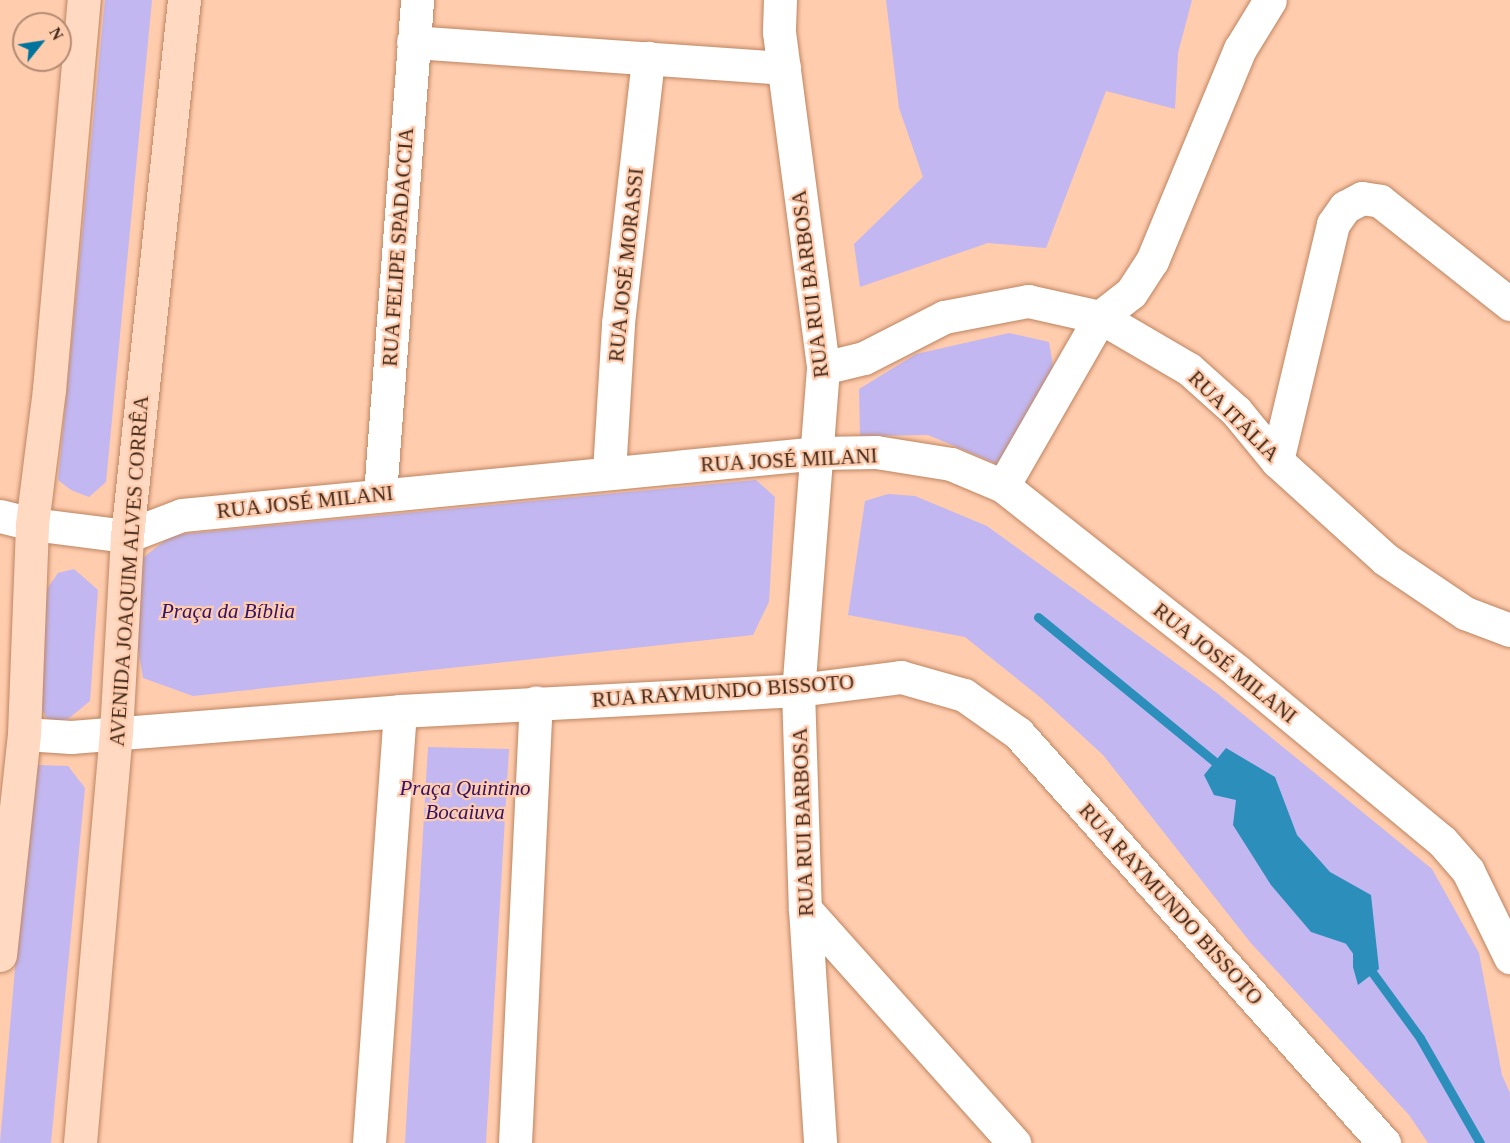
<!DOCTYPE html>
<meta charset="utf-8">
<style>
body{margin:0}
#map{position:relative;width:1510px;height:1143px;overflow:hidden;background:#ffccae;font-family:Georgia,serif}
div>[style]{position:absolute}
.green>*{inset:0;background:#c2b7f1}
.water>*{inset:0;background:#2c8eba}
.stream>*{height:9px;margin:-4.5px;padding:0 4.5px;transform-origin:4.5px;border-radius:4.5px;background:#2c8eba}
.roads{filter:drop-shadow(0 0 2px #bf8560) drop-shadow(0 0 2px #bf8560)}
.minor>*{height:33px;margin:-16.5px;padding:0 16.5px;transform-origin:16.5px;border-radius:16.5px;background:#fff}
.major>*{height:33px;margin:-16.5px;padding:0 16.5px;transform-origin:16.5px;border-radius:16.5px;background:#ffd9c1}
span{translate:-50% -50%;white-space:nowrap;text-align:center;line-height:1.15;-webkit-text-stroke:4.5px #ffccae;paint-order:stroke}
.street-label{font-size:21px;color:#422a1b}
.park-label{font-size:21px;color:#321367;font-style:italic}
.north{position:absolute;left:12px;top:12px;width:60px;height:60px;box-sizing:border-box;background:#ffccae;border:2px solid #b38b73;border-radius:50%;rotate:60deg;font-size:16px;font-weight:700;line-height:24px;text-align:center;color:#422a1b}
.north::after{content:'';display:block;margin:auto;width:21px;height:27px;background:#01749e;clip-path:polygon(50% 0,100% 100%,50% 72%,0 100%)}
</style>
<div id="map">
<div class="green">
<div style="clip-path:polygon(105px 0,152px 0,106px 482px,89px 497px,71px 490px,58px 480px)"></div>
<div style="clip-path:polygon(886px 0,1192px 0,1178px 53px,1175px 109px,1106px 91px,1046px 248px,988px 243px,860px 287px,854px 244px,923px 177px,899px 108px)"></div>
<div style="clip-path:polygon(1009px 333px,1049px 342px,1054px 372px,1000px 465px,928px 435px,860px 436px,859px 389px,916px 354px)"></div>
<div style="clip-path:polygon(756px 480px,775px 497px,769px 602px,753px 635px,193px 696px,143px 678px,136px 636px,139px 561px,172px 535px)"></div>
<div style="clip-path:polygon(888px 494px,915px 496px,987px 526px,1217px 693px,1432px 869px,1479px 953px,1502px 1075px,1510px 1093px,1510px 1143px,1428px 1143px,1409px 1115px,1250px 942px,1103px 755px,1041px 698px,965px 637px,848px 615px,865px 501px)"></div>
<div style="clip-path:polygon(74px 569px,98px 590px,90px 701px,68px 719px,49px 722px,38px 703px,47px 589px,58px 573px)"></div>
<div style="clip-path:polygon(428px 747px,509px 749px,486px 1143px,405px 1143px)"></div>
<div style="clip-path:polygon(38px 765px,68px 766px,85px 788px,51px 1143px,0 1143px,31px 782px)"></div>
</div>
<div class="water">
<div style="clip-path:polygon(1226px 748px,1275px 777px,1297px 835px,1330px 872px,1371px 895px,1379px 969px,1358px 985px,1353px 967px,1353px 946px,1311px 932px,1271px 885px,1233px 825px,1236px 800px,1214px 795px,1204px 775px)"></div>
</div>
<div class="stream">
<div style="left:1038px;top:617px;width:240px;rotate:39.3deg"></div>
<div style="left:1345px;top:935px;width:127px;rotate:53.9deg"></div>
<div style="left:1420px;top:1038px;width:121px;rotate:60.3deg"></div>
</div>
<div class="roads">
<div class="minor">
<div style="left:780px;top:0;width:32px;rotate:92deg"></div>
<div style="left:779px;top:32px;width:339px;rotate:82.5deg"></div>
<div style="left:823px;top:368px;width:323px;rotate:94.4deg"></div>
<div style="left:798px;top:690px;width:219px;rotate:88.2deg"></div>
<div style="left:805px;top:909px;width:234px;rotate:86.3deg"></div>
<div style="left:413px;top:42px;width:372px;rotate:4deg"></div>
<div style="left:823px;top:368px;width:42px;rotate:-13.7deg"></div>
<div style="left:864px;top:358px;width:90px;rotate:-27.1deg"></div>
<div style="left:944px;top:317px;width:86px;rotate:-10.8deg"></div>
<div style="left:1028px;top:301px;width:74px;rotate:12.5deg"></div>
<div style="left:1100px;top:317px;width:103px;rotate:30.3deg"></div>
<div style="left:1189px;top:369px;width:63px;rotate:41.8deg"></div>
<div style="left:1236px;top:411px;width:65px;rotate:50.6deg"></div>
<div style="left:1277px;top:461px;width:146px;rotate:42.2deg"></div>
<div style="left:1385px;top:559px;width:97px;rotate:34deg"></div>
<div style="left:1465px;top:613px;width:48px;rotate:20.7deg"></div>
<div style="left:1277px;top:461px;width:244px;rotate:-76.7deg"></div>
<div style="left:1333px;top:224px;width:21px;rotate:-55deg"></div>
<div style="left:1345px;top:207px;width:19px;rotate:-28deg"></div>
<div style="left:1362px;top:198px;width:18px;rotate:9deg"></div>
<div style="left:1380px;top:201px;width:166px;rotate:38.4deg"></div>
<div style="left:609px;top:472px;width:149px;rotate:-86.5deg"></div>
<div style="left:618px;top:323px;width:267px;rotate:-83.5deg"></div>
<div style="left:1003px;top:486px;width:195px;rotate:-60.1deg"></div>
<div style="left:1100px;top:317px;width:39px;rotate:-38deg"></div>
<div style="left:1131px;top:293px;width:38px;rotate:-57deg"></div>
<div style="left:1152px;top:261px;width:230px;rotate:-67.5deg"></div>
<div style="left:1240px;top:49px;width:57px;rotate:-58.5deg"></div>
<div style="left:380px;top:494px;width:495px;rotate:-85.7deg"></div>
<div style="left:0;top:516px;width:33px;rotate:14deg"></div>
<div style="left:32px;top:524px;width:96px;rotate:7.2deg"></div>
<div style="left:127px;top:536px;width:59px;rotate:-20.9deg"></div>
<div style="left:182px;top:515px;width:640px;rotate:-5.56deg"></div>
<div style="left:819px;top:453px;width:57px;rotate:-1deg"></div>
<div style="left:876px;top:452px;width:76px;rotate:9.1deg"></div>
<div style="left:951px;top:464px;width:56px;rotate:22.9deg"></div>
<div style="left:1003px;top:486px;width:298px;rotate:38.3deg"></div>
<div style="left:1237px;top:671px;width:266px;rotate:39.7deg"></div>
<div style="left:1442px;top:841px;width:40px;rotate:49deg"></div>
<div style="left:1468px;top:871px;width:96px;rotate:64deg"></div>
<div style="left:24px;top:734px;width:47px;rotate:3.7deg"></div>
<div style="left:71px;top:737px;width:330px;rotate:-4.5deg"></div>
<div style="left:400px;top:711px;width:399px;rotate:-3deg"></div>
<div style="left:798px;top:690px;width:104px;rotate:-7.2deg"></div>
<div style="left:901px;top:677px;width:66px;rotate:15.9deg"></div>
<div style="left:964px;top:695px;width:66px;rotate:35.1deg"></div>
<div style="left:1018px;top:733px;width:550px;rotate:48.25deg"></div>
<div style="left:805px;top:909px;width:314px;rotate:48.2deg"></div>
<div style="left:369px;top:1143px;width:433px;rotate:-85.9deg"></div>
<div style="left:515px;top:1143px;width:441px;rotate:-87.3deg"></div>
</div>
<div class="major">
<div style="left:0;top:955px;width:222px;rotate:-83.8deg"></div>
<div style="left:24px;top:734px;width:210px;rotate:-87.8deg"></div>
<div style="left:32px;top:524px;width:136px;rotate:-82.8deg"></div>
<div style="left:49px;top:389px;width:391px;rotate:-84.9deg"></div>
<div style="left:80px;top:1143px;width:412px;rotate:-85deg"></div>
<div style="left:116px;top:733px;width:197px;rotate:-86.8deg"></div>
<div style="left:127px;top:536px;width:539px;rotate:-83.93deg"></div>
</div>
</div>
<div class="street-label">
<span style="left:398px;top:247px;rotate:-86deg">RUA FELIPE SPADACCIA</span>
<span style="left:626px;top:265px;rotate:-84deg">RUA JOSÉ MORASSI</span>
<span style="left:810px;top:284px;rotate:-97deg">RUA RUI BARBOSA</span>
<span style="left:1234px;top:416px;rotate:45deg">RUA ITÁLIA</span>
<span style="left:789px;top:460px;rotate:-3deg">RUA JOSÉ MILANI</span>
<span style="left:305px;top:502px;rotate:-6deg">RUA JOSÉ MILANI</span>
<span style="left:129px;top:571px;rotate:-86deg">AVENIDA JOAQUIM ALVES CORRÊA</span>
<span style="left:1225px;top:663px;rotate:39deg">RUA JOSÉ MILANI</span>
<span style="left:723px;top:691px;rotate:-4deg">RUA RAYMUNDO BISSOTO</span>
<span style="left:803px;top:822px;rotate:-92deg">RUA RUI BARBOSA</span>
<span style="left:1171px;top:904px;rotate:48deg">RUA RAYMUNDO BISSOTO</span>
</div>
<div class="park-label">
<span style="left:228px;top:611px">Praça da Bíblia</span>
<span style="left:465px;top:800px">Praça Quintino<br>Bocaiuva</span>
</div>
<div class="north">N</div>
</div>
